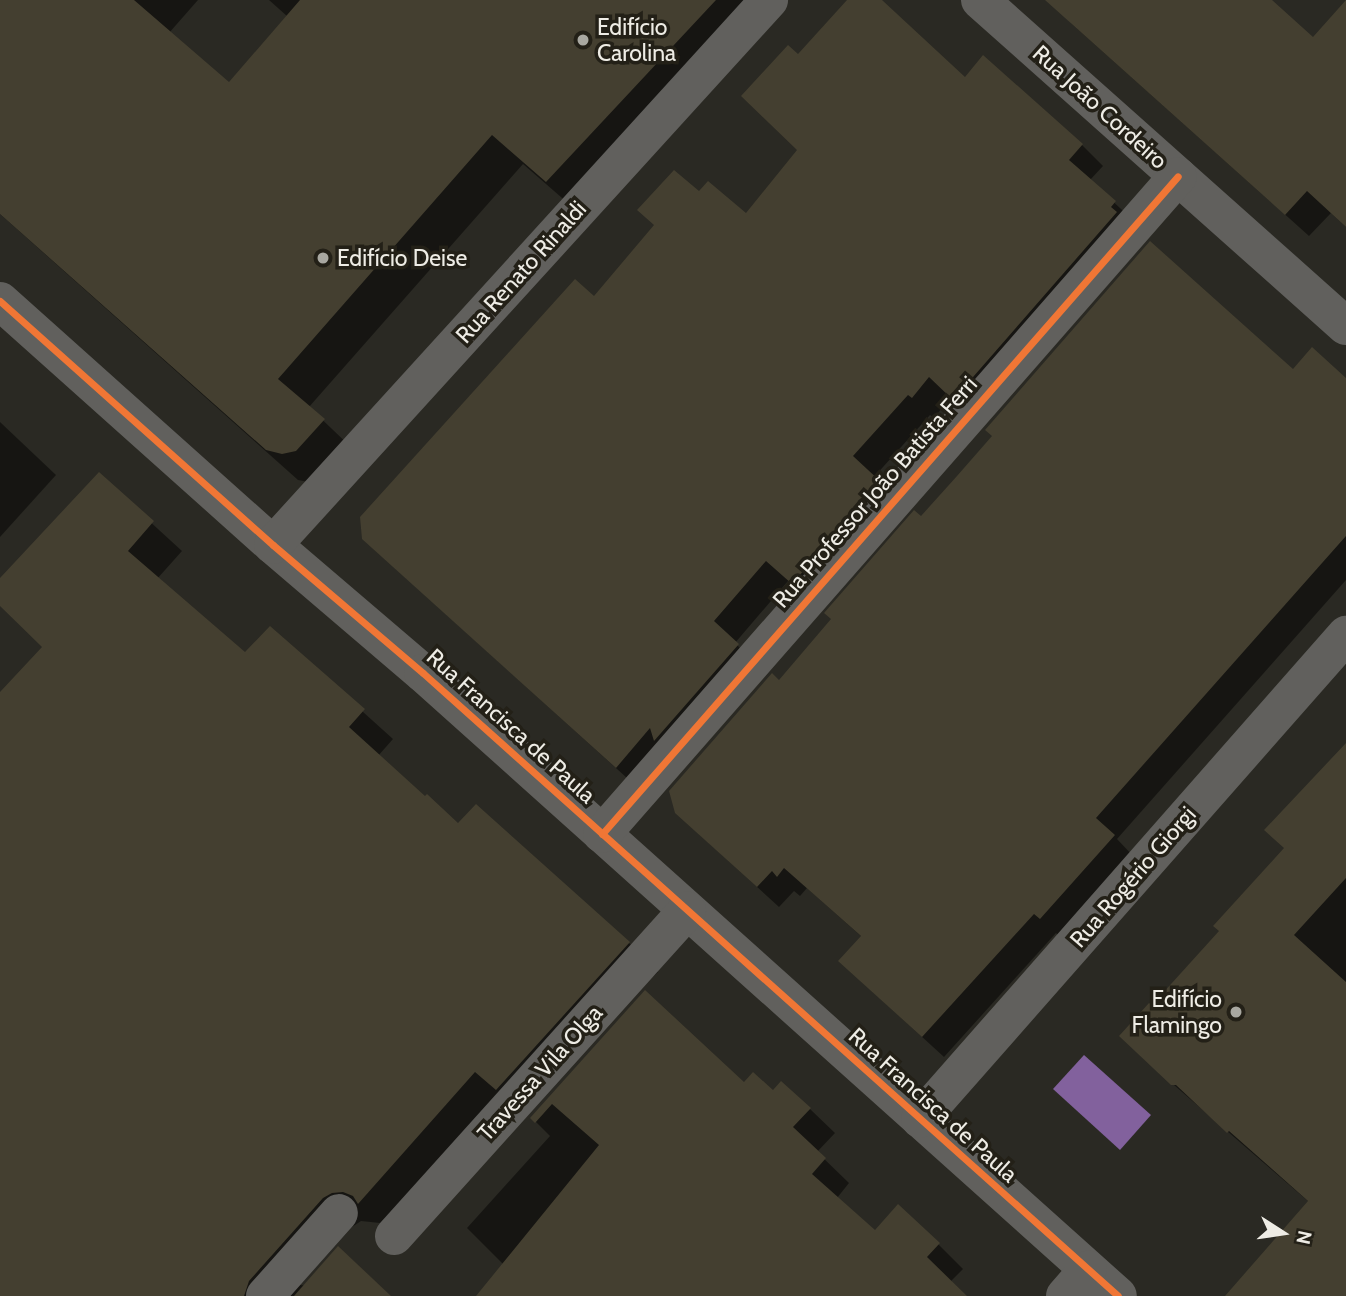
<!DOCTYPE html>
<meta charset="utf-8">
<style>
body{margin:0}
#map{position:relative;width:1346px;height:1296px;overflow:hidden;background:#2a2923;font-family:Cabin,sans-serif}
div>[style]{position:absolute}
.water>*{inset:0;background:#82619d}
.shadow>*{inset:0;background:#0007}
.building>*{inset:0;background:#443f30}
.minor>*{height:38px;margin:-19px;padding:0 19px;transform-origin:19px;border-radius:19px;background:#61605d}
.cycleway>*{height:7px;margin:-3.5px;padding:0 3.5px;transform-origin:3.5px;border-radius:3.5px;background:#f07635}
.dots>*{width:19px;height:19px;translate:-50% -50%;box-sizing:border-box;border:4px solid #232017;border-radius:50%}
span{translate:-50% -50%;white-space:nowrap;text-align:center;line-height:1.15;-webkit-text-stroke:7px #232017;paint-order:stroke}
.poi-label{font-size:23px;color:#eeece5}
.left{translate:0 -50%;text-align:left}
.right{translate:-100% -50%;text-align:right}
.street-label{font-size:23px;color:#eeece5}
.north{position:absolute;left:1248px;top:1198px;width:70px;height:70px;-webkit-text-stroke:5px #232017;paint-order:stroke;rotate:102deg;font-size:19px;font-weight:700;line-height:28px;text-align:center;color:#eeece5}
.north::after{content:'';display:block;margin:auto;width:24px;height:32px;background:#eeece5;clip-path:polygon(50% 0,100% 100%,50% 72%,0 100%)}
</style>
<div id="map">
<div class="water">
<div style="clip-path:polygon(1084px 1055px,1151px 1115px,1120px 1150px,1053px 1089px)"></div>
</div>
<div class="shadow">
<div style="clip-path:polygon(0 0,198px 0,169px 33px,229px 85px,288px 17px,269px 0,773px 0,577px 211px,523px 164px,309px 407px,354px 450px,313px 483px,298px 480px,0 214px)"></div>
<div style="clip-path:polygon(850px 0,879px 0,965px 79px,1082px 145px,1103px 166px,1090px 180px,1136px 223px,975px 419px,951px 397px,934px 418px,930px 415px,874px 477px,901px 504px,814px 604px,788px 581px,735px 643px,759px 667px,638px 788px,363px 539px,699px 193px,746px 215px,799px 150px,798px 57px)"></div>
<div style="clip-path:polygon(1050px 0,1269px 0,1313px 39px,1346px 1px,1346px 227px,1331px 213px,1309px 236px,1072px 24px)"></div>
<div style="clip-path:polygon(1293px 371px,1346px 380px,1346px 580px,1117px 839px,1135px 858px,1062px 939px,1056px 933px,944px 1057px,862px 982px,862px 937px,807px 888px,800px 896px,794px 891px,779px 907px,699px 834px,779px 682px,921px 519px)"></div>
<div style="clip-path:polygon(0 422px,56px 475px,0 537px)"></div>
<div style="clip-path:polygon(99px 475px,182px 551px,157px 579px,245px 655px,270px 628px,393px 739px,378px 756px,458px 825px,629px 943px,658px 972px,380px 1223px,361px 1221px,352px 1227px,300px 1285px,388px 1296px,0 1296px,0 694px,44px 647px,0 604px,0 580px)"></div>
<div style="clip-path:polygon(1346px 746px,1346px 1296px,1228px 1296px,1309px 1202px,1144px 1059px,1152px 1007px,1221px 931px,1285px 849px)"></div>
<div style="clip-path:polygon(645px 992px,744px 1085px,773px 1092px,781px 1083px,810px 1109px,835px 1133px,817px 1152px,849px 1183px,837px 1198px,875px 1233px,938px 1244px,963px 1269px,950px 1282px,964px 1296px,478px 1296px,504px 1265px,467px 1228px,550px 1136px,532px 1118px)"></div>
</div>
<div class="building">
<div style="clip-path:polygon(0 0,134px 0,229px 82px,300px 0,716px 0,546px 182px,492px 135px,278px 379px,325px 419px,296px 451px,282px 454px,266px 450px,0 214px)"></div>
<div style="clip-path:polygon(847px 0,882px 0,965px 77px,983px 55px,1083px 144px,1069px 160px,1116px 201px,1111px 207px,1117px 212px,953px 400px,929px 377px,912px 398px,908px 395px,853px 456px,881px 482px,792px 584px,766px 561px,714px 621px,739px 644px,654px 741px,650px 728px,616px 768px,362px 539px,360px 517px,575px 279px,594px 296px,654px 225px,637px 210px,674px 170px,699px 191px,708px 181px,746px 213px,797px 150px,741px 96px,788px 45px,798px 54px)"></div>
<div style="clip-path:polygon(1045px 0,1272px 0,1313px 37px,1346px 0,1346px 227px,1307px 191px,1285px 215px)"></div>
<div style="clip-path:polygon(1150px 241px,1293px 369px,1312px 347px,1346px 378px,1346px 536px,1096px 818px,1115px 835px,1040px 919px,1034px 914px,922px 1037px,838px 961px,861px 936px,784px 868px,777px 877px,772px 871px,757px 887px,675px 813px,669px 791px,772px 673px,779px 680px,831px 619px,824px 613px,914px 510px,921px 516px,957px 476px,992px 436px,985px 430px)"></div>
<div style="clip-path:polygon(99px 472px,154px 521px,128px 551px,245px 652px,270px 626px,365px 709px,349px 727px,425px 796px,427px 794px,458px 823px,476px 804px,630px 942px,496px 1090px,475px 1072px,358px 1204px,353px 1196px,343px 1192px,332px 1193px,323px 1198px,249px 1281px,244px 1296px,0 1296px,0 692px,42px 647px,0 606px,0 578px)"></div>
<div style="clip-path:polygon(1346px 743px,1346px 878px,1294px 935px,1346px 982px,1346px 1296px,1225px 1296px,1308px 1201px,1229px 1131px,1227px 1133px,1176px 1085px,1171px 1085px,1119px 1036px,1149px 1003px,1152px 1005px,1219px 931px,1213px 926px,1284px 848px,1264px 830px)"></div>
<div style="clip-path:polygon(645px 990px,744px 1082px,753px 1072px,773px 1090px,781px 1081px,811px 1108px,793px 1127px,826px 1158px,812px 1174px,875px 1230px,898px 1204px,940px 1243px,927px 1257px,967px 1296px,476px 1296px,599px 1145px,552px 1104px,535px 1123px,530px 1118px)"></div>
<div style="clip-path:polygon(338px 1246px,391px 1296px,294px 1296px)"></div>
</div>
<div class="minor">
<div style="left:980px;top:0;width:490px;rotate:41.7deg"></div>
<div style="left:0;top:301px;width:366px;rotate:41.8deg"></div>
<div style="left:273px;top:545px;width:197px;rotate:40.5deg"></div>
<div style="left:423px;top:673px;width:933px;rotate:41.87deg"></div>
<div style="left:273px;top:545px;width:737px;rotate:-47.69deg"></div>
<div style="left:602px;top:834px;width:874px;rotate:-48.8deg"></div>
<div style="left:920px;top:1119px;width:645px;rotate:-48.65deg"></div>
<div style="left:394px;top:1236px;width:438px;rotate:-48deg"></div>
<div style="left:265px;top:1296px;width:111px;rotate:-48.3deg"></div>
<div style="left:1065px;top:1296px;width:35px;rotate:-49deg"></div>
</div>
<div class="cycleway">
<div style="left:0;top:301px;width:366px;rotate:41.8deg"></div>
<div style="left:273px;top:545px;width:197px;rotate:40.5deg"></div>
<div style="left:423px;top:673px;width:933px;rotate:41.87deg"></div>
<div style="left:602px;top:834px;width:874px;rotate:-48.8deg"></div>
</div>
<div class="dots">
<div style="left:583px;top:40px;background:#a9a8a1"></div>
<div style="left:323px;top:258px;background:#a9a8a1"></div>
<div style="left:1236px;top:1012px;background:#a9a8a1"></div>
</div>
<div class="poi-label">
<span class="left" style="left:597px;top:40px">Edifício<br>Carolina</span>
<span class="left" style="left:337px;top:258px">Edifício Deise</span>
<span class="right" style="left:1222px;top:1012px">Edifício<br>Flamingo</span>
</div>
<div class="street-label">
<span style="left:1100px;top:107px;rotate:42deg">Rua João Cordeiro</span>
<span style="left:521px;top:272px;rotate:-48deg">Rua Renato Rinaldi</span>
<span style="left:875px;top:492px;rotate:-49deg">Rua Professor João Batista Ferri</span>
<span style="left:511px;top:726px;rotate:42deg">Rua Francisca de Paula</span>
<span style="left:1133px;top:877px;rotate:-49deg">Rua Rogério Giorgi</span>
<span style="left:540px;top:1073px;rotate:-48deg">Travessa Vila Olga</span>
<span style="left:933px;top:1105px;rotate:42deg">Rua Francisca de Paula</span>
</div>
<div class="north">N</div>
</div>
